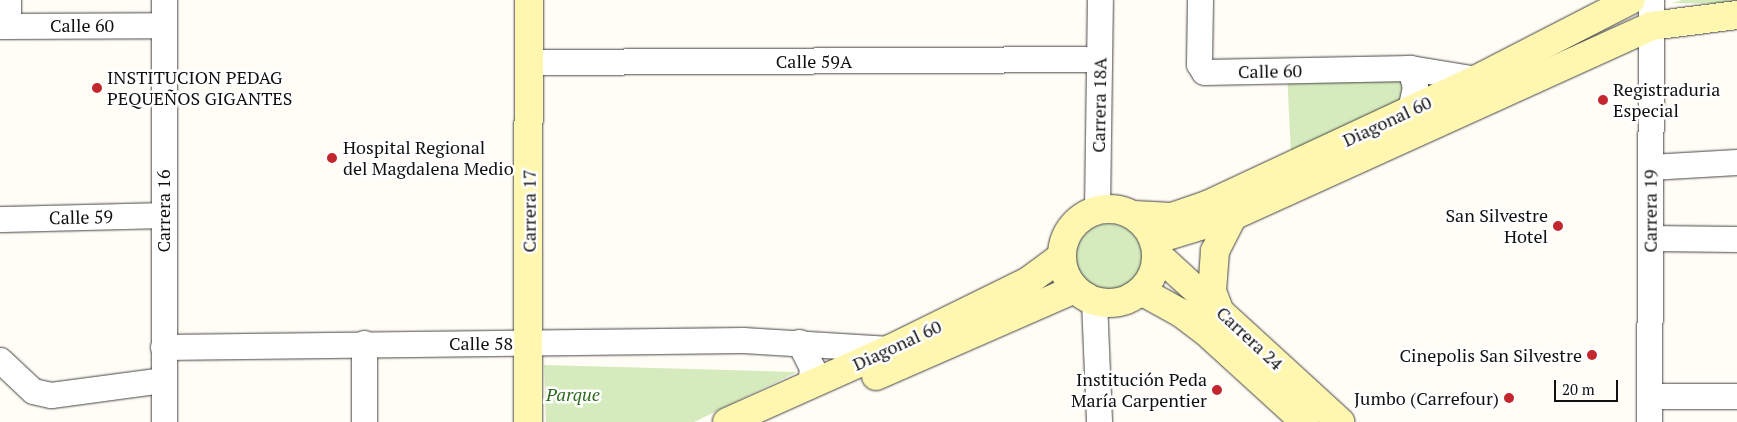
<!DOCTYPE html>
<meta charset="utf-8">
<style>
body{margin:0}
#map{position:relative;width:1737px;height:422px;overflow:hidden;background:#fffdf5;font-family:"PT Serif",serif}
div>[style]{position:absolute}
.green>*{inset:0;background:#d5ebbd}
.round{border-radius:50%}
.roads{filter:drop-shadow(0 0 1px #444) drop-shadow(0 0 1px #444)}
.street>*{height:25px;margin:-12.5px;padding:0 12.5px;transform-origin:12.5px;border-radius:12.5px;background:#fff}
.secondary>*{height:28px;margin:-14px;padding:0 14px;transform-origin:14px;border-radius:14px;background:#fff6b0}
.secondary>.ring{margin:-14px;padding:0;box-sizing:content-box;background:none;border:28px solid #fff6b0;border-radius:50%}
.dots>*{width:14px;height:14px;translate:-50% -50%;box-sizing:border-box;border:2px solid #fff;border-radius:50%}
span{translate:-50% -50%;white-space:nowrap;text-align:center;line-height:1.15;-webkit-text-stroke:5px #fff;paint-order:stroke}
.street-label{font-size:18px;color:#111}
.poi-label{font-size:18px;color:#111}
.left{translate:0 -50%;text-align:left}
.right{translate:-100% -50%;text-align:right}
.park-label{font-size:18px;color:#2f6b1f;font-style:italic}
.scale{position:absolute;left:1554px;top:380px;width:64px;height:22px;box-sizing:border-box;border:2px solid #111;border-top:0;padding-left:6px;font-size:15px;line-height:18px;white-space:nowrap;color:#111;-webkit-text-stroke:4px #fff;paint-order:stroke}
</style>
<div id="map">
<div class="green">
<div style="clip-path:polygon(1683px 0,1737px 0,1737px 4px,1672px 3px)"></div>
<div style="clip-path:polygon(1287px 71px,1405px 75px,1401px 99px,1291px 155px)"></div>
<div class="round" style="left:1076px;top:224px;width:66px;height:66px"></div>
<div style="clip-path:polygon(544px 365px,797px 372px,694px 422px,546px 422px)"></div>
</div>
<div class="roads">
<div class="street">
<div style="left:164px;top:0;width:422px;rotate:90deg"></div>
<div style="left:1200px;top:0;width:64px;rotate:90.9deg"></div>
<div style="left:1199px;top:64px;width:9px;rotate:58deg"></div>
<div style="left:1204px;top:72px;width:206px;rotate:-1.1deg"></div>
<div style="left:1410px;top:68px;width:68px;rotate:9.3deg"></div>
<div style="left:0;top:26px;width:164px;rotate:-0.3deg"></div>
<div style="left:8px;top:26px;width:26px;rotate:-90deg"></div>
<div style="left:529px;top:62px;width:570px;rotate:-0.3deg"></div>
<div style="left:1410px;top:110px;width:24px;rotate:-78deg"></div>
<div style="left:1415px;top:87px;width:20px;rotate:-105deg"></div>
<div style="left:1650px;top:167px;width:87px;rotate:-3.3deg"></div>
<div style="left:1097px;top:209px;width:209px;rotate:-89.2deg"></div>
<div style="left:0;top:219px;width:163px;rotate:-1.4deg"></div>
<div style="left:1650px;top:238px;width:87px;rotate:0.7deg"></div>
<div style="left:1094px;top:301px;width:121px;rotate:87.6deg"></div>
<div style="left:799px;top:342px;width:29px;rotate:63deg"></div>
<div style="left:812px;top:368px;width:16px;rotate:97deg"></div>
<div style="left:364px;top:343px;width:79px;rotate:90deg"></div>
<div style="left:163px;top:347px;width:580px;rotate:-0.69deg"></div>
<div style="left:743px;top:340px;width:147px;rotate:3.5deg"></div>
<div style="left:0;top:360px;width:45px;rotate:43.2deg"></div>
<div style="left:33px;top:391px;width:18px;rotate:13deg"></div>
<div style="left:51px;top:395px;width:114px;rotate:-7.6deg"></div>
<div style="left:1649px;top:396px;width:88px"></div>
<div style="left:1649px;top:422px;width:422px;rotate:-89.7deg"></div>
</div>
<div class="secondary">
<div class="ring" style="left:1062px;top:209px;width:66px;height:66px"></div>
<div style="left:1134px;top:215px;width:38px;rotate:3deg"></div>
<div style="left:1172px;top:217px;width:37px;rotate:-19deg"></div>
<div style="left:1207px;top:205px;width:298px;rotate:-25deg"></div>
<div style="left:1477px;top:79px;width:173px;rotate:-27.2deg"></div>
<div style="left:1154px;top:240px;width:83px;rotate:-16.9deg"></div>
<div style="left:1233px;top:216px;width:459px;rotate:-24.4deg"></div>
<div style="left:1651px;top:26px;width:87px;rotate:-7.3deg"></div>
<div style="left:1159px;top:256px;width:246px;rotate:42.5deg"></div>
<div style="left:1141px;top:291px;width:46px;rotate:28.8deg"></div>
<div style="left:1181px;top:313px;width:30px;rotate:37deg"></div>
<div style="left:1205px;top:331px;width:135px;rotate:42.3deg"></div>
<div style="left:1218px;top:307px;width:17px;rotate:-111deg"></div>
<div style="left:1212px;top:291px;width:40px;rotate:-85.7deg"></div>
<div style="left:1215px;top:251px;width:39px;rotate:-63deg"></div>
<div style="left:876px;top:376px;width:217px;rotate:-23.6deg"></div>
<div style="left:528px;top:422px;width:422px;rotate:-89.9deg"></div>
<div style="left:727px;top:422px;width:179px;rotate:-24.1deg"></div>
<div style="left:890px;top:349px;width:153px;rotate:-26.1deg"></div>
<div style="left:1027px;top:282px;width:42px;rotate:-36.3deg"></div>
</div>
</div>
<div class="dots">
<div style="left:97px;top:88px;background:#c4262e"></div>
<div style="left:1603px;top:100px;background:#c4262e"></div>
<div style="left:332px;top:158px;background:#c4262e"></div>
<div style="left:1558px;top:226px;background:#c4262e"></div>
<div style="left:1592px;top:355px;background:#c4262e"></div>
<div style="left:1217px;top:390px;background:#c4262e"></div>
<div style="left:1509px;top:398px;background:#c4262e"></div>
</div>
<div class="street-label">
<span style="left:82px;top:25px">Calle 60</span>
<span style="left:814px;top:61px">Calle 59A</span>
<span style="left:1270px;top:71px;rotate:-1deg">Calle 60</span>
<span style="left:1099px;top:105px;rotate:-89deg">Carrera 18A</span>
<span style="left:1387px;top:121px;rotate:-25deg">Diagonal 60</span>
<span style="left:163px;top:211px;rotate:-90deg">Carrera 16</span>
<span style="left:529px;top:211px;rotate:-90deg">Carrera 17</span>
<span style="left:1650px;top:211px;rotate:-90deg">Carrera 19</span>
<span style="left:81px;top:217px;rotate:-1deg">Calle 59</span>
<span style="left:1250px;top:338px;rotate:43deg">Carrera 24</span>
<span style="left:481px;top:343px">Calle 58</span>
<span style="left:897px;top:345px;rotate:-25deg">Diagonal 60</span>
</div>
<div class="poi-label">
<span class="left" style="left:107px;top:88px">INSTITUCION PEDAG<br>PEQUEÑOS GIGANTES</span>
<span class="left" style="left:1613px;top:100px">Registraduria<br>Especial</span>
<span class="left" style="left:343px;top:158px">Hospital Regional<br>del Magdalena Medio</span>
<span class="right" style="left:1548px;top:226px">San Silvestre<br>Hotel</span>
<span class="right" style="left:1582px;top:355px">Cinepolis San Silvestre</span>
<span class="right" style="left:1207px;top:390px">Institución Peda<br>María Carpentier</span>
<span class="right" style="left:1499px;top:398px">Jumbo (Carrefour)</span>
</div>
<div class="park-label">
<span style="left:573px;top:394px">Parque</span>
</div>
<div class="scale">20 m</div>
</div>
